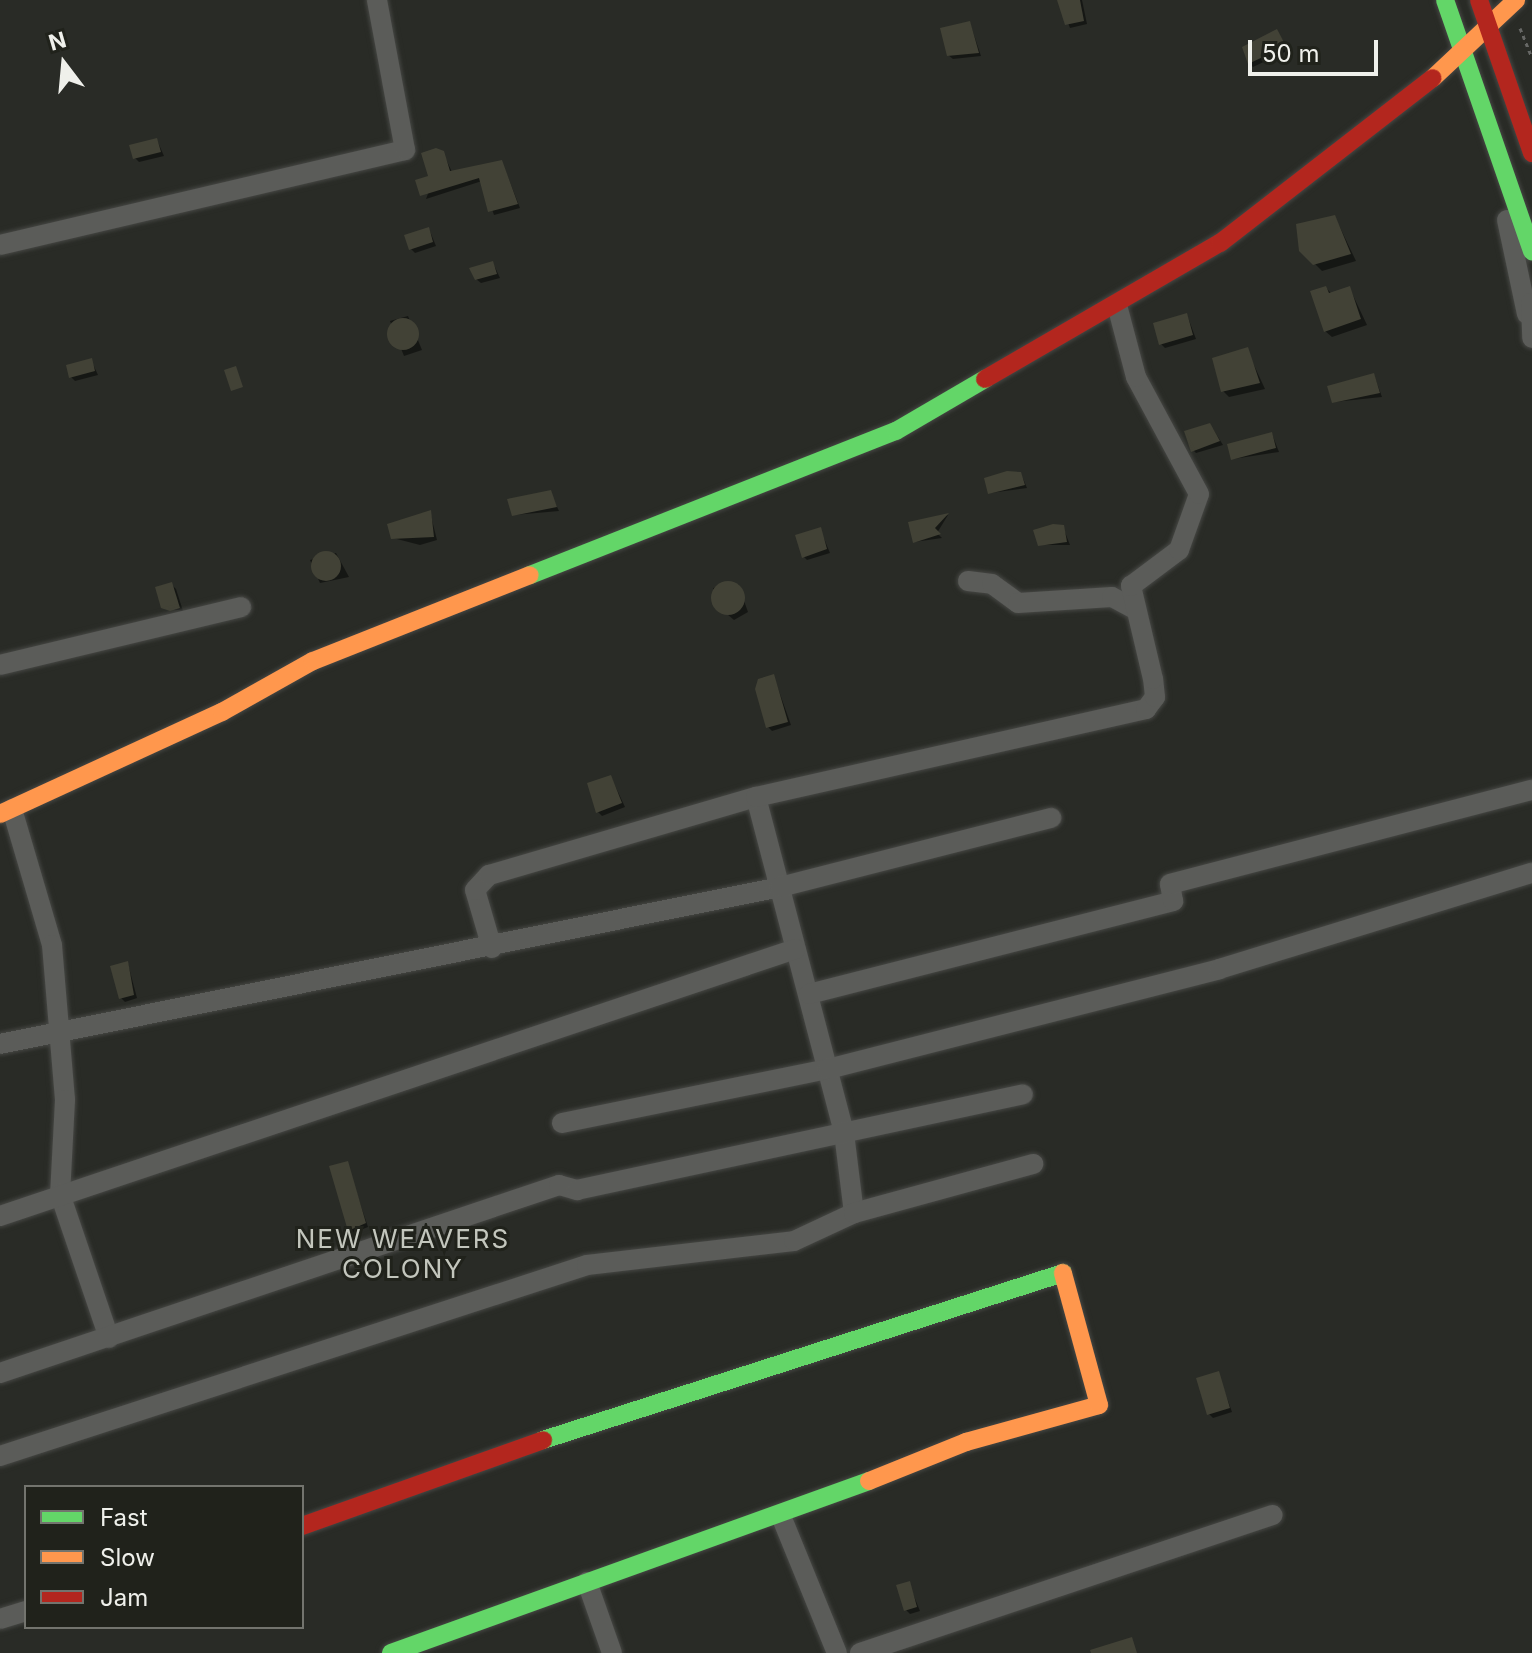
<!DOCTYPE html>
<style>
body{margin:0}
#map{position:relative;width:1532px;height:1653px;overflow:hidden;background:#292b26;font-family:Inter,sans-serif}
div>[style]{position:absolute}
.shadow>*{inset:0;background:#0007}
.building>*{inset:0;background:#424236}
.round{border-radius:50%}
.path>*{height:3px;margin-top:-1.5px;transform-origin:0;background:repeating-linear-gradient(90deg,#676866 0 4px,transparent 0 8px)}
.roads{filter:drop-shadow(0 0 2px #464744) drop-shadow(0 0 2px #464744)}
.street>*{height:20px;margin:-10px;padding:0 10px;transform-origin:10px;border-radius:10px;background:#5b5c59}
.fast>*{height:18px;margin:-9px;padding:0 9px;transform-origin:9px;border-radius:9px;background:#63d668}
.slow>*{height:18px;margin:-9px;padding:0 9px;transform-origin:9px;border-radius:9px;background:#ff974d}
.jam>*{height:18px;margin:-9px;padding:0 9px;transform-origin:9px;border-radius:9px;background:#b3261e}
span{translate:-50% -50%;white-space:nowrap;text-align:center;line-height:1.15;-webkit-text-stroke:6px #20221b;paint-order:stroke}
.neighbourhood-label{font-size:26px;color:#c3c6bd;letter-spacing:2px}
.legend{position:absolute;left:24px;top:1485px;width:280px;height:144px;box-sizing:border-box;background:#20221b;border:2px solid #73746e;margin:0;padding:10px 14px;list-style:none;font-size:24px;color:#eff0eb}
.legend li{display:flex;align-items:center;gap:16px;height:40px}
.legend b{width:40px;border:2px solid #73746e}
.north{position:absolute;left:24px;top:24px;width:80px;height:80px;-webkit-text-stroke:6px #20221b;paint-order:stroke;rotate:344deg;font-size:22px;font-weight:700;line-height:32px;text-align:center;color:#eff0eb}
.north::after{content:'';display:block;margin:auto;width:28px;height:36px;background:#eff0eb;clip-path:polygon(50% 0,100% 100%,50% 72%,0 100%)}
.scale{position:absolute;left:1248px;top:40px;width:130px;height:36px;box-sizing:border-box;border:4px solid #eff0eb;border-top:0;padding-left:10px;font-size:24px;line-height:28px;white-space:nowrap;color:#eff0eb;-webkit-text-stroke:6px #20221b;paint-order:stroke}
</style>
<div id="map">
<div class="shadow">
<div style="clip-path:polygon(1059px 0,1082px 0,1087px 24px,1070px 28px)"></div>
<div style="clip-path:polygon(970px 23px,981px 56px,953px 59px,948px 55px)"></div>
<div style="clip-path:polygon(1277px 31px,1289px 50px,1253px 67px,1249px 63px)"></div>
<div style="clip-path:polygon(157px 140px,164px 156px,139px 162px,135px 158px)"></div>
<div style="clip-path:polygon(443px 153px,452px 172px,502px 162px,520px 208px,494px 215px,482px 181px,426px 199px)"></div>
<div style="clip-path:polygon(1335px 217px,1356px 261px,1322px 271px,1301px 250px)"></div>
<div style="clip-path:polygon(429px 229px,436px 246px,415px 253px,411px 249px)"></div>
<div style="clip-path:polygon(493px 263px,500px 278px,481px 283px,476px 279px)"></div>
<div style="clip-path:polygon(1326px 288px,1332px 294px,1350px 289px,1367px 325px,1332px 337px,1325px 331px)"></div>
<div style="clip-path:polygon(1187px 315px,1196px 339px,1165px 348px,1161px 344px)"></div>
<div style="clip-path:polygon(408px 316px,422px 350px,404px 356px,390px 321px)"></div>
<div style="clip-path:polygon(1247px 350px,1265px 389px,1229px 397px,1223px 391px)"></div>
<div style="clip-path:polygon(91px 360px,98px 375px,75px 381px,71px 377px)"></div>
<div style="clip-path:polygon(1374px 375px,1382px 397px,1334px 402px)"></div>
<div style="clip-path:polygon(1213px 429px,1223px 445px,1196px 453px,1192px 449px)"></div>
<div style="clip-path:polygon(1272px 434px,1279px 452px,1233px 459px)"></div>
<div style="clip-path:polygon(1021px 474px,1027px 488px,990px 493px)"></div>
<div style="clip-path:polygon(550px 492px,559px 511px,514px 515px)"></div>
<div style="clip-path:polygon(430px 512px,437px 540px,420px 545px,393px 538px)"></div>
<div style="clip-path:polygon(948px 515px,937px 533px,942px 538px,914px 542px,910px 524px)"></div>
<div style="clip-path:polygon(1063px 527px,1070px 545px,1039px 545px)"></div>
<div style="clip-path:polygon(820px 529px,830px 553px,807px 560px,804px 557px)"></div>
<div style="clip-path:polygon(336px 553px,349px 577px,320px 583px,310px 560px)"></div>
<div style="clip-path:polygon(738px 584px,748px 612px,734px 620px,714px 603px,713px 588px)"></div>
<div style="clip-path:polygon(172px 585px,176px 589px,183px 611px,162px 607px)"></div>
<div style="clip-path:polygon(774px 677px,791px 725px,772px 731px,768px 727px)"></div>
<div style="clip-path:polygon(611px 777px,625px 807px,602px 816px,598px 812px)"></div>
<div style="clip-path:polygon(128px 964px,137px 998px,125px 1002px,121px 998px)"></div>
<div style="clip-path:polygon(347px 1164px,368px 1227px,353px 1233px,350px 1230px)"></div>
<div style="clip-path:polygon(1218px 1373px,1232px 1412px,1213px 1418px,1209px 1414px)"></div>
<div style="clip-path:polygon(909px 1584px,920px 1611px,910px 1614px,906px 1610px)"></div>
</div>
<div class="building">
<div style="clip-path:polygon(1057px 0,1080px 0,1084px 21px,1065px 25px)"></div>
<div style="clip-path:polygon(970px 21px,979px 53px,947px 56px,940px 28px)"></div>
<div style="clip-path:polygon(1277px 29px,1286px 46px,1248px 64px,1242px 47px)"></div>
<div style="clip-path:polygon(157px 138px,161px 152px,133px 159px,129px 145px)"></div>
<div style="clip-path:polygon(436px 148px,444px 151px,450px 171px,502px 160px,518px 204px,488px 212px,479px 178px,420px 196px,415px 180px,428px 176px,421px 153px)"></div>
<div style="clip-path:polygon(1335px 215px,1351px 254px,1313px 265px,1299px 251px,1296px 224px)"></div>
<div style="clip-path:polygon(429px 227px,433px 242px,409px 250px,404px 235px)"></div>
<div style="clip-path:polygon(493px 261px,497px 274px,475px 280px,469px 268px)"></div>
<div style="clip-path:polygon(1326px 286px,1329px 293px,1350px 286px,1361px 319px,1324px 332px,1310px 291px)"></div>
<div style="clip-path:polygon(1187px 313px,1193px 335px,1159px 345px,1153px 323px)"></div>
<div class="round" style="left:387px;top:318px;width:32px;height:32px"></div>
<div style="clip-path:polygon(1248px 347px,1260px 383px,1221px 392px,1212px 358px)"></div>
<div style="clip-path:polygon(92px 358px,95px 371px,69px 378px,66px 365px)"></div>
<div style="clip-path:polygon(236px 366px,243px 387px,231px 391px,224px 370px)"></div>
<div style="clip-path:polygon(1374px 373px,1380px 393px,1332px 403px,1327px 386px)"></div>
<div style="clip-path:polygon(1210px 423px,1220px 441px,1191px 452px,1184px 431px)"></div>
<div style="clip-path:polygon(1272px 432px,1276px 448px,1231px 460px,1227px 444px)"></div>
<div style="clip-path:polygon(1007px 471px,1021px 472px,1025px 485px,988px 494px,984px 478px)"></div>
<div style="clip-path:polygon(551px 490px,557px 507px,512px 516px,507px 499px)"></div>
<div style="clip-path:polygon(431px 510px,434px 537px,391px 539px,387px 524px)"></div>
<div style="clip-path:polygon(949px 513px,935px 528px,941px 534px,913px 543px,908px 522px)"></div>
<div style="clip-path:polygon(1053px 524px,1064px 525px,1067px 542px,1038px 546px,1033px 530px)"></div>
<div style="clip-path:polygon(821px 527px,827px 549px,802px 558px,795px 535px)"></div>
<div class="round" style="left:311px;top:551px;width:30px;height:30px"></div>
<div class="round" style="left:711px;top:581px;width:34px;height:34px"></div>
<div style="clip-path:polygon(172px 582px,180px 608px,170px 611px,161px 608px,155px 587px)"></div>
<div style="clip-path:polygon(774px 674px,788px 722px,766px 728px,755px 689px,758px 679px)"></div>
<div style="clip-path:polygon(611px 775px,622px 803px,596px 813px,587px 783px)"></div>
<div style="clip-path:polygon(128px 961px,134px 995px,119px 999px,110px 966px)"></div>
<div style="clip-path:polygon(348px 1161px,366px 1223px,348px 1231px,329px 1166px)"></div>
<div style="clip-path:polygon(1219px 1371px,1230px 1408px,1207px 1415px,1196px 1378px)"></div>
<div style="clip-path:polygon(910px 1581px,917px 1607px,904px 1611px,896px 1585px)"></div>
<div style="clip-path:polygon(1132px 1637px,1137px 1653px,1091px 1653px,1090px 1650px)"></div>
</div>
<div class="path">
<div style="left:1520px;top:28px;width:31px;rotate:68deg"></div>
</div>
<div class="roads">
<div class="street">
<div style="left:1507px;top:220px;width:96px;rotate:78deg"></div>
<div style="left:0;top:245px;width:416px;rotate:-13.2deg"></div>
<div style="left:405px;top:150px;width:153px;rotate:-100.6deg"></div>
<div style="left:1531px;top:303px;width:35px;rotate:88deg"></div>
<div style="left:968px;top:581px;width:24px;rotate:7deg"></div>
<div style="left:992px;top:584px;width:32px;rotate:36deg"></div>
<div style="left:1018px;top:603px;width:94px;rotate:-3.7deg"></div>
<div style="left:1112px;top:597px;width:27px;rotate:28deg"></div>
<div style="left:0;top:665px;width:248px;rotate:-13.5deg"></div>
<div style="left:756px;top:797px;width:347px;rotate:75.3deg"></div>
<div style="left:844px;top:1133px;width:81px;rotate:82.9deg"></div>
<div style="left:12px;top:809px;width:142px;rotate:73.6deg"></div>
<div style="left:52px;top:945px;width:156px;rotate:85.2deg"></div>
<div style="left:65px;top:1100px;width:94px;rotate:93deg"></div>
<div style="left:60px;top:1194px;width:152px;rotate:71.2deg"></div>
<div style="left:492px;top:948px;width:60px;rotate:-106.3deg"></div>
<div style="left:475px;top:890px;width:21px;rotate:-47deg"></div>
<div style="left:489px;top:875px;width:278px;rotate:-16.3deg"></div>
<div style="left:756px;top:797px;width:400px;rotate:-12.7deg"></div>
<div style="left:1146px;top:709px;width:15px;rotate:-53deg"></div>
<div style="left:1155px;top:697px;width:18px;rotate:-96deg"></div>
<div style="left:1153px;top:679px;width:96px;rotate:-103.3deg"></div>
<div style="left:1131px;top:586px;width:60px;rotate:-36.9deg"></div>
<div style="left:1179px;top:550px;width:59px;rotate:-70.3deg"></div>
<div style="left:1199px;top:494px;width:133px;rotate:-118.3deg"></div>
<div style="left:1136px;top:377px;width:74px;rotate:-104.8deg"></div>
<div style="left:809px;top:994px;width:376px;rotate:-14.3deg"></div>
<div style="left:1173px;top:901px;width:17px;rotate:-100deg"></div>
<div style="left:1170px;top:884px;width:374px;rotate:-14.6deg"></div>
<div style="left:0;top:1044px;width:796px;rotate:-11.38deg"></div>
<div style="left:780px;top:887px;width:280px;rotate:-14.3deg"></div>
<div style="left:562px;top:1123px;width:271px;rotate:-11.5deg"></div>
<div style="left:828px;top:1069px;width:404px;rotate:-14.3deg"></div>
<div style="left:1219px;top:969px;width:327px;rotate:-17.1deg"></div>
<div style="left:0;top:1216px;width:839px;rotate:-18.56deg"></div>
<div style="left:0;top:1373px;width:590px;rotate:-18.59deg"></div>
<div style="left:559px;top:1185px;width:19px;rotate:16deg"></div>
<div style="left:577px;top:1190px;width:456px;rotate:-12.1deg"></div>
<div style="left:0;top:1456px;width:617px;rotate:-18.02deg"></div>
<div style="left:587px;top:1265px;width:208px;rotate:-6.6deg"></div>
<div style="left:794px;top:1241px;width:66px;rotate:-25deg"></div>
<div style="left:854px;top:1213px;width:186px;rotate:-15.3deg"></div>
<div style="left:781px;top:1516px;width:148px;rotate:67.8deg"></div>
<div style="left:587px;top:1582px;width:75px;rotate:70.6deg"></div>
<div style="left:0;top:1619px;width:27px;rotate:-17deg"></div>
<div style="left:860px;top:1653px;width:435px;rotate:-18.5deg"></div>
</div>
<div class="fast">
<div style="left:1445px;top:0;width:266px;rotate:70.9deg"></div>
<div style="left:530px;top:575px;width:393px;rotate:-21.5deg"></div>
<div style="left:896px;top:431px;width:103px;rotate:-30.3deg"></div>
<div style="left:543px;top:1440px;width:546px;rotate:-17.8deg"></div>
<div style="left:391px;top:1653px;width:508px;rotate:-19.79deg"></div>
</div>
<div class="slow">
<div style="left:1433px;top:78px;width:114px;rotate:-43.2deg"></div>
<div style="left:0;top:814px;width:244px;rotate:-24.7deg"></div>
<div style="left:222px;top:712px;width:104px;rotate:-29.3deg"></div>
<div style="left:313px;top:661px;width:233px;rotate:-21.6deg"></div>
<div style="left:869px;top:1481px;width:105px;rotate:-21.9deg"></div>
<div style="left:966px;top:1442px;width:138px;rotate:-15.5deg"></div>
<div style="left:1099px;top:1405px;width:137px;rotate:-105.3deg"></div>
</div>
<div class="jam">
<div style="left:1479px;top:0;width:162px;rotate:70.9deg"></div>
<div style="left:985px;top:379px;width:272px;rotate:-30.1deg"></div>
<div style="left:1220px;top:243px;width:269px;rotate:-37.8deg"></div>
<div style="left:302px;top:1526px;width:256px;rotate:-19.6deg"></div>
</div>
</div>
<div class="neighbourhood-label">
<span style="left:403px;top:1254px">NEW WEAVERS<br>COLONY</span>
</div>
<ul class="legend">
<li><b style="height:10px;background:#63d668"></b>Fast</li>
<li><b style="height:10px;background:#ff974d"></b>Slow</li>
<li><b style="height:10px;background:#b3261e"></b>Jam</li>
</ul>
<div class="north">N</div>
<div class="scale">50 m</div>
</div>
